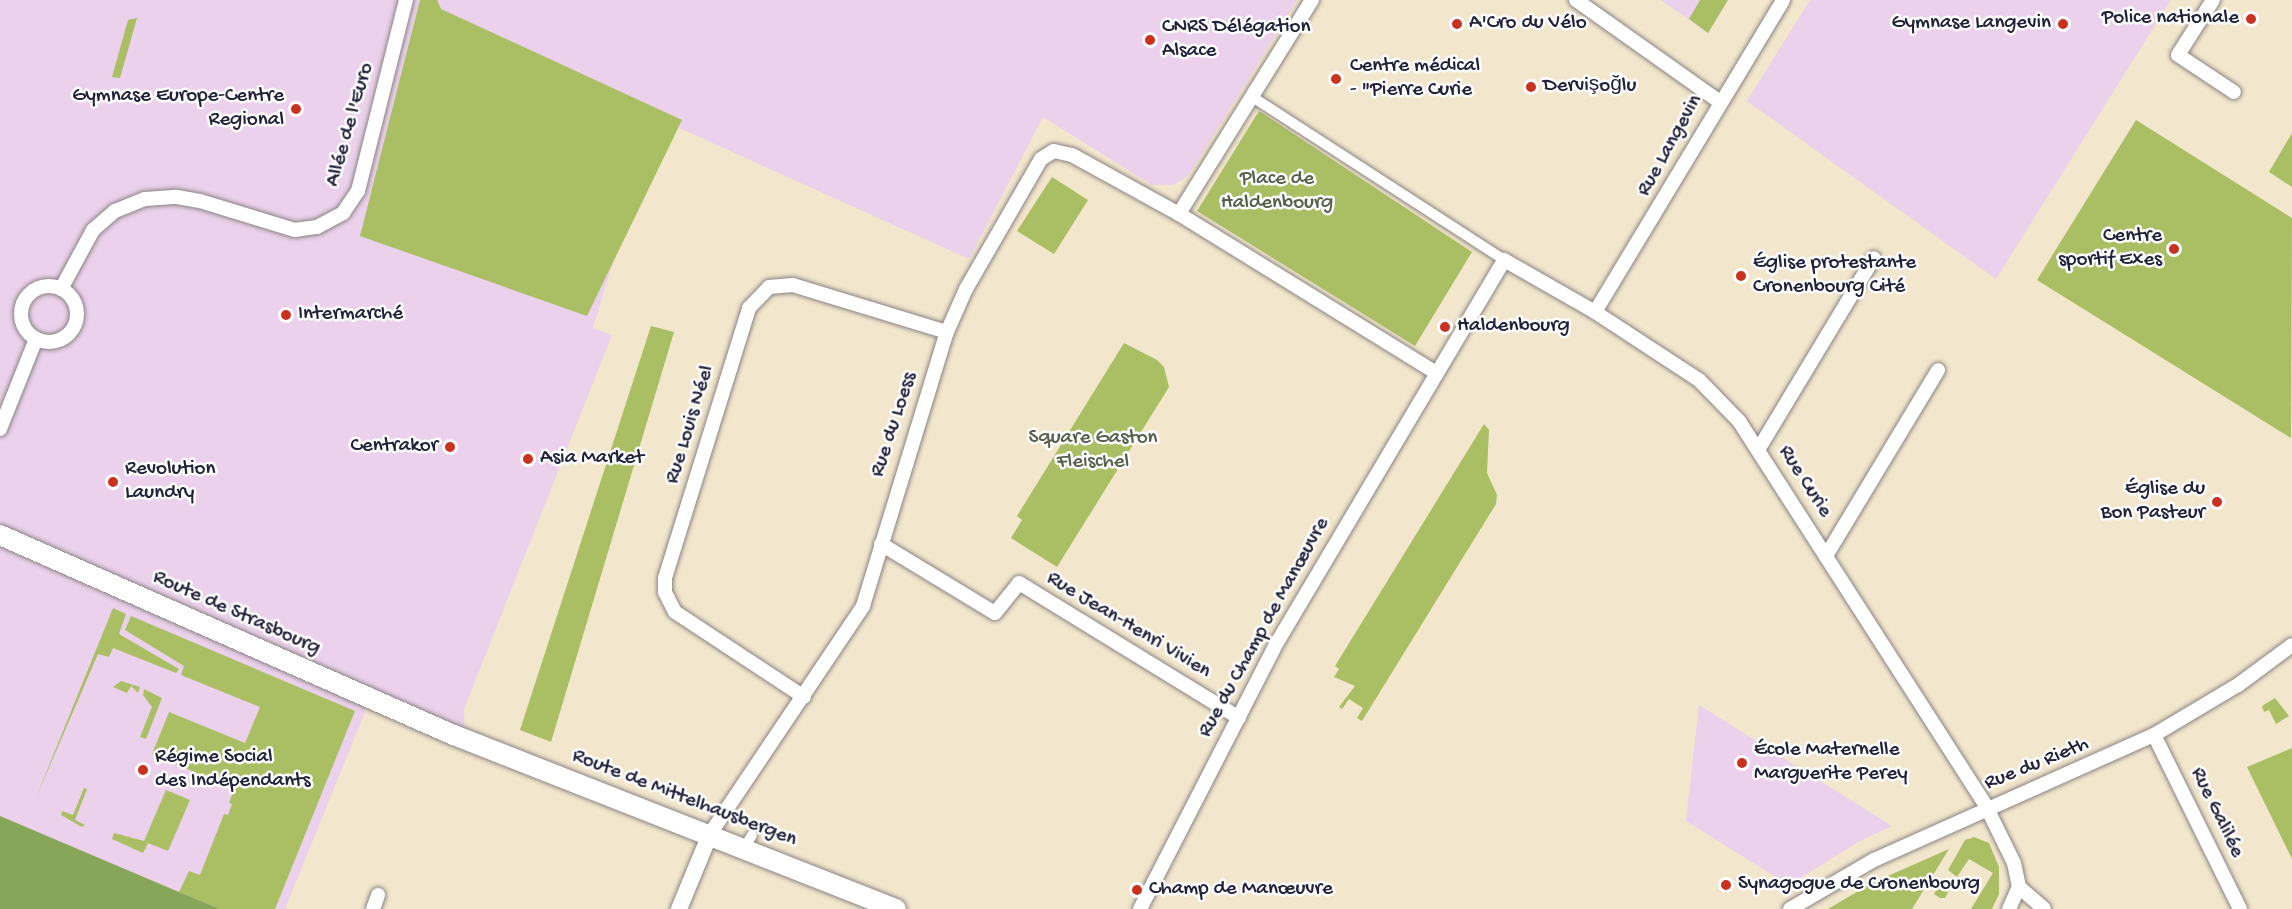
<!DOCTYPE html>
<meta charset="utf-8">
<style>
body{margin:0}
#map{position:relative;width:2292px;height:909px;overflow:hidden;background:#f2e6cc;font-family:"Gochi Hand",sans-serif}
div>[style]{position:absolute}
.built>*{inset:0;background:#ebd1eb}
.green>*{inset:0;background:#aabf64}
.forest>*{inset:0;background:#87a65a}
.roads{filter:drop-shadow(0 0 2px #8a8484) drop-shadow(0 0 2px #8a8484)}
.pedestrian>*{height:10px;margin:-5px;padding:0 5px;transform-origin:5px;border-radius:5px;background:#fff}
.minor>*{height:14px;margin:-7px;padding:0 7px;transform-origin:7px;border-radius:7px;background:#fff}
.minor>.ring{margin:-7px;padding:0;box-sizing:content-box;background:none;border:14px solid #fff;border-radius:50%}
.tertiary>*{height:16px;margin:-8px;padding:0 8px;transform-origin:8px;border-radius:8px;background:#fff}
.secondary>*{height:20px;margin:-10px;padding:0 10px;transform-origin:10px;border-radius:10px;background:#fff}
.dots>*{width:16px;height:16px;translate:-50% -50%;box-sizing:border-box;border:3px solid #fff;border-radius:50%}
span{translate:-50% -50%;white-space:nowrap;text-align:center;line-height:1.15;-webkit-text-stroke:5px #fff;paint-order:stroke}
.poi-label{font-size:21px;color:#22223b}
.right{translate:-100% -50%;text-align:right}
.left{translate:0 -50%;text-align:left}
.street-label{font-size:21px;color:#22223b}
.park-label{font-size:21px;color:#58614b}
</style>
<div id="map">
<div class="built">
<div style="clip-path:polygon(0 0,1297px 0,1188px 176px,1173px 185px,1152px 185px,1043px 117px,969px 259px,657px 118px,593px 328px,612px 335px,464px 709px,465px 745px,367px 707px,285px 909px,0 909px)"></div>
<div style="clip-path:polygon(1661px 0,1728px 0,1708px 33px)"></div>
<div style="clip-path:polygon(1810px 0,2171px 0,1996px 279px,1747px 101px)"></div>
<div style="clip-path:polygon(1699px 705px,1892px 826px,1860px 841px,1789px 885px,1686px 821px)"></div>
</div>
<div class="green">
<div style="clip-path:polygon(420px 0,437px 0,441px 9px,682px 120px,587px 316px,360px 236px)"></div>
<div style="clip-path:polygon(1700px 0,1728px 0,1708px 33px,1689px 19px)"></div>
<div style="clip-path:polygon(137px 18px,120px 78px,112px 77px,128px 20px)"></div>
<div style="clip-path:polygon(1259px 111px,1472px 252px,1415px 346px,1197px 211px)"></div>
<div style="clip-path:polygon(2136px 120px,2292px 218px,2291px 438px,2037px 280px)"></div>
<div style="clip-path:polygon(2292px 133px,2292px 187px,2269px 172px)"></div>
<div style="clip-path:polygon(1052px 177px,1088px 200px,1054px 254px,1017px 231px)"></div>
<div style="clip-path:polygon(651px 326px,674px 332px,551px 742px,520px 730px)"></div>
<div style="clip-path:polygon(1124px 343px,1157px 360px,1164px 367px,1169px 387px,1057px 567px,1011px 538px,1022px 520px,1017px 516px)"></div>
<div style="clip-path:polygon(1484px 424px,1489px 430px,1487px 473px,1497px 495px,1496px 504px,1362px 721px,1357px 718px,1363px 708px,1349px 699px,1342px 709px,1339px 707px,1355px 686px,1334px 677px,1339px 669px,1335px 666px)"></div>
<div style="clip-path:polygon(113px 608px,126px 614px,119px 634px,179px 669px,176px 673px,113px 648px,109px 657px,98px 654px,35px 800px)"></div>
<div style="clip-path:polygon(131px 616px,355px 711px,275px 909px,220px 909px,179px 892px,189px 871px,200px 875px,224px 814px,228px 815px,232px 804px,229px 803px,234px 789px,152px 754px,169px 712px,245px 743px,260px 707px,181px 675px,184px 666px,125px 630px)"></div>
<div style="clip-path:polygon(121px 681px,140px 687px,138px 693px,131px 686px,127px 693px,113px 687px)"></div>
<div style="clip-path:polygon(144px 689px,162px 698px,146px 739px,140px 737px,152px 707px,143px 695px)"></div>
<div style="clip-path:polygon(2275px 698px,2289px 716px,2276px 724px,2269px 710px,2264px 712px,2262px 706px)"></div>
<div style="clip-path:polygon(2292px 748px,2292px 859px,2247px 767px)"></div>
<div style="clip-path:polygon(84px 788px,87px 789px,75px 820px,85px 825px,82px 827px,61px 815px,62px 811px,73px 815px)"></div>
<div style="clip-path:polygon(166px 790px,190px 800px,168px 851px,148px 843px,143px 853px,112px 839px,114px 833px,144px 841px)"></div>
<div style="clip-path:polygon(1974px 837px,1989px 843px,1999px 867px,1999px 894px,1992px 909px,1971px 909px,1993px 873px,1969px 859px,1957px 877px,1948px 870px,1965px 840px)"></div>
<div style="clip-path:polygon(1949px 849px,1912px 909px,1828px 909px,1872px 883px)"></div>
<div style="clip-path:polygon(1944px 877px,1953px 883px,1945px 898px,1940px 898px,1934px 894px)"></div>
</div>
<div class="forest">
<div style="clip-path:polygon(0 816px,179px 892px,220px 909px,0 909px)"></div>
</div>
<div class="roads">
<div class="pedestrian">
<div style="left:1254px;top:98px;width:298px;rotate:32.9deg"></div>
<div style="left:744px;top:848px;width:15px;rotate:-58deg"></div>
</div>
<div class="minor">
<div style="left:1312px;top:0;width:252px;rotate:121.9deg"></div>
<div style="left:1179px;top:214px;width:301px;rotate:31.7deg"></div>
<div style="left:1576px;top:0;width:176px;rotate:35.3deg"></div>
<div style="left:2213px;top:0;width:65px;rotate:122.5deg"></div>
<div style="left:2178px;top:55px;width:67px;rotate:33.5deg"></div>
<div class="ring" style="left:21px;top:286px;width:42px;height:42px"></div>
<div style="left:61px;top:289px;width:67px;rotate:-61.5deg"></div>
<div style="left:93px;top:230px;width:29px;rotate:-41deg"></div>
<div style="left:115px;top:211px;width:32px;rotate:-22deg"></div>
<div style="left:145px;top:199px;width:32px;rotate:-4deg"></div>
<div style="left:177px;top:197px;width:23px;rotate:10deg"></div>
<div style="left:200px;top:201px;width:99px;rotate:17deg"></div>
<div style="left:295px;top:230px;width:22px;rotate:-8deg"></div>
<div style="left:317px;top:227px;width:30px;rotate:-28deg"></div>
<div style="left:343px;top:213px;width:27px;rotate:-56deg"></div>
<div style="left:358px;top:191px;width:197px;rotate:-75.9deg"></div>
<div style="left:1595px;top:312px;width:364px;rotate:-58.9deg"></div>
<div style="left:0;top:429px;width:97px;rotate:-68.2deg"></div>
<div style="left:1758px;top:450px;width:224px;rotate:-58.9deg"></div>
<div style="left:881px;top:544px;width:133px;rotate:31.2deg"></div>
<div style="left:995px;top:613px;width:38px;rotate:-51deg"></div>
<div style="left:1019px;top:583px;width:258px;rotate:31.5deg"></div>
<div style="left:1826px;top:556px;width:217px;rotate:-58.9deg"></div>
<div style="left:804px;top:697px;width:154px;rotate:-146.6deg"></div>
<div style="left:675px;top:612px;width:22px;rotate:-117deg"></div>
<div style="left:665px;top:592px;width:14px;rotate:-90deg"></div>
<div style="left:665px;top:578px;width:283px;rotate:-72.7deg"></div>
<div style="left:749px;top:308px;width:29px;rotate:-46deg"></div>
<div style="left:769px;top:287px;width:24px;rotate:-5deg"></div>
<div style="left:793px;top:285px;width:161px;rotate:17deg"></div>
<div style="left:2154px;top:735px;width:194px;rotate:63.7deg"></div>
<div style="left:710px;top:834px;width:275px;rotate:-56.1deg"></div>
<div style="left:863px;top:606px;width:287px;rotate:-73deg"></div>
<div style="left:947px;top:332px;width:47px;rotate:-66.2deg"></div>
<div style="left:966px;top:289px;width:150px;rotate:-60deg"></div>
<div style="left:1041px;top:159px;width:15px;rotate:-32deg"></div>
<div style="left:1054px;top:151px;width:18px;rotate:13deg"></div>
<div style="left:1072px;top:155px;width:122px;rotate:28.9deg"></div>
<div style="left:373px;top:909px;width:15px;rotate:-70deg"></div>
<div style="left:1140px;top:909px;width:301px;rotate:-62.8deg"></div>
<div style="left:1278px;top:641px;width:443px;rotate:-59.3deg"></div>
<div style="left:1504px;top:260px;width:105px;rotate:29.7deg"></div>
<div style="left:1595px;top:312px;width:124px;rotate:33.2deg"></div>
<div style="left:1699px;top:380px;width:57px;rotate:45.7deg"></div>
<div style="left:1739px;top:421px;width:460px;rotate:57.3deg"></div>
<div style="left:1987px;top:808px;width:61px;rotate:63.9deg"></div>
<div style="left:2014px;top:863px;width:25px;rotate:78deg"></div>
<div style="left:2019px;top:887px;width:33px;rotate:41deg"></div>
<div style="left:1790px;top:909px;width:97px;rotate:-30.3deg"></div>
<div style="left:1874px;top:860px;width:307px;rotate:-24.1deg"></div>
<div style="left:2154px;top:735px;width:98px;rotate:-30.8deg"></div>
<div style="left:2238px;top:685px;width:67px;rotate:-36.5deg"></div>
<div style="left:2009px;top:909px;width:24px;rotate:-66deg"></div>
</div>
<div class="tertiary">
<div style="left:679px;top:909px;width:81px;rotate:-67.5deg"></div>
</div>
<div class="secondary">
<div style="left:0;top:535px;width:496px;rotate:23.8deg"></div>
<div style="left:454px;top:735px;width:475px;rotate:21.5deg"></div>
</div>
</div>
<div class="dots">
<div style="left:2251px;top:19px;background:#c8321e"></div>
<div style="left:1457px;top:24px;background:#c8321e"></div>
<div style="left:2063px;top:24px;background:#c8321e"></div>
<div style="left:1150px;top:40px;background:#c8321e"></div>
<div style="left:1336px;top:79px;background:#c8321e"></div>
<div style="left:1531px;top:87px;background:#c8321e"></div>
<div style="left:296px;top:109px;background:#c8321e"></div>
<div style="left:2174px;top:249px;background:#c8321e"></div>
<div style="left:1741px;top:276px;background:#c8321e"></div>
<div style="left:286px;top:315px;background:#c8321e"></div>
<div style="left:1445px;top:327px;background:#c8321e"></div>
<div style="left:450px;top:447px;background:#c8321e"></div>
<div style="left:528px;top:459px;background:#c8321e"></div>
<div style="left:113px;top:482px;background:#c8321e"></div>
<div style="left:2217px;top:502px;background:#c8321e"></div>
<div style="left:1742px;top:763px;background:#c8321e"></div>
<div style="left:143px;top:770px;background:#c8321e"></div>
<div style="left:1726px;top:885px;background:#c8321e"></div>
<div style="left:1137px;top:890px;background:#c8321e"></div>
</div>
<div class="poi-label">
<span class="right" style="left:2239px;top:19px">Police nationale</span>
<span class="left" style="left:1469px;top:24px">A'Cro du Vélo</span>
<span class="right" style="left:2051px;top:24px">Gymnase Langevin</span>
<span class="left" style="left:1162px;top:40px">CNRS Délégation<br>Alsace</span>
<span class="left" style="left:1350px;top:79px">Centre médical<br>- "Pierre Curie</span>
<span class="left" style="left:1543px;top:87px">Dervişoğlu</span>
<span class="right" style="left:284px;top:109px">Gymnase Europe-Centre<br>Regional</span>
<span class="right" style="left:2162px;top:249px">Centre<br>sportif Exes</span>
<span class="left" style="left:1753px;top:276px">Église protestante<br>Cronenbourg Cité</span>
<span class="left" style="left:298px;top:315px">Intermarché</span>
<span class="left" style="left:1457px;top:327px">Haldenbourg</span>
<span class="right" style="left:438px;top:447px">Centrakor</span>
<span class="left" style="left:540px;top:459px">Asia Market</span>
<span class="left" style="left:125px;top:482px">Revolution<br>Laundry</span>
<span class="right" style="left:2205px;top:502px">Église du<br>Bon Pasteur</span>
<span class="left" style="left:1754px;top:763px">École Maternelle<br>Marguerite Perey</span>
<span class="left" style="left:155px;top:770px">Régime Social<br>des Indépendants</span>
<span class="left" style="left:1738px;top:885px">Synagogue de Cronenbourg</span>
<span class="left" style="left:1149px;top:890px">Champ de Manœuvre</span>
</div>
<div class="street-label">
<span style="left:351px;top:125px;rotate:-74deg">Allée de l'Euro</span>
<span style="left:1671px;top:146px;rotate:-61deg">Rue Langevin</span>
<span style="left:691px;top:425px;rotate:-73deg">Rue Louis Néel</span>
<span style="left:895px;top:425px;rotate:-72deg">Rue du Loess</span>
<span style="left:1804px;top:482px;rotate:57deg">Rue Curie</span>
<span style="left:236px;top:614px;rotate:24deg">Route de Strasbourg</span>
<span style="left:1128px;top:626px;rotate:31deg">Rue Jean-Henri Vivien</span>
<span style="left:1265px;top:628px;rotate:-61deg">Rue du Champ de Manœuvre</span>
<span style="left:2037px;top:765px;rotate:-22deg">Rue du Rieth</span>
<span style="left:684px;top:799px;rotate:21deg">Route de Mittelhausbergen</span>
<span style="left:2216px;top:813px;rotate:64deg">Rue Galilée</span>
</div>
<div class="park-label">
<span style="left:1277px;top:192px">Place de<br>Haldenbourg</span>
<span style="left:1093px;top:451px">Square Gaston<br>Fleischel</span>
</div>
</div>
